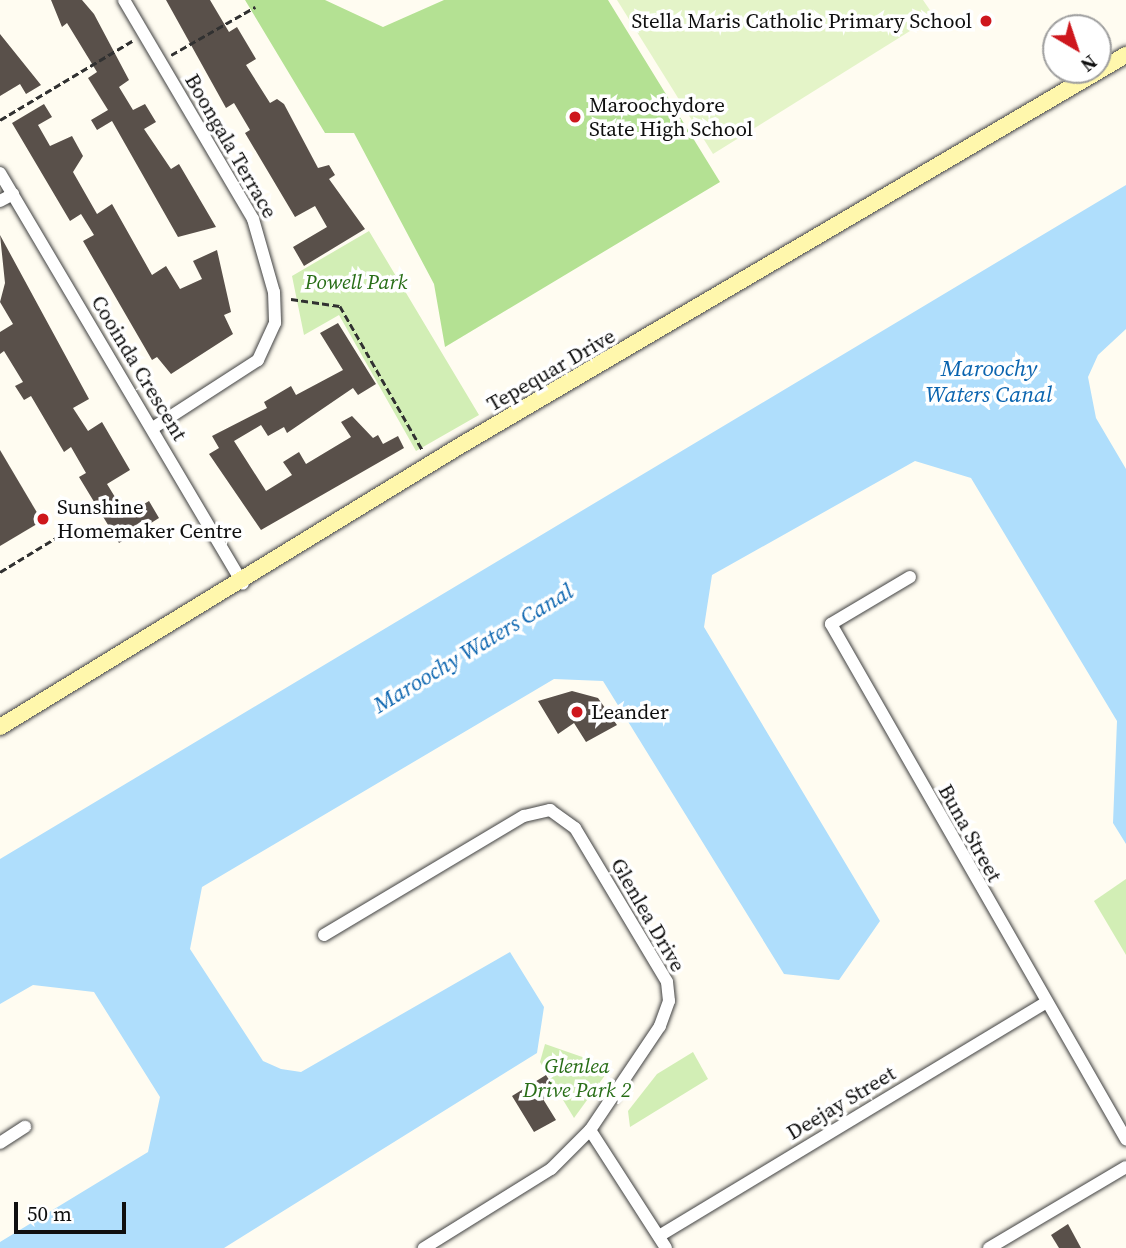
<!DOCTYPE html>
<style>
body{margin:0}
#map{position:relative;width:1126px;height:1248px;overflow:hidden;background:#fffcf1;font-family:"Source Serif 4",serif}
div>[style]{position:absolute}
.green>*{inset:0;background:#d2eeb5}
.forest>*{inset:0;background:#b4e193}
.pitch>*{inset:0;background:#e4f4c8}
.water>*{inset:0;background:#afdefc}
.building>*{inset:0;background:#59504a}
.path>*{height:2.5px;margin-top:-1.25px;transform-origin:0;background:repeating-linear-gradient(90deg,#313131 0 7px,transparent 0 10.5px)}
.roads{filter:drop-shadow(0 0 2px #424242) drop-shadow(0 0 2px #424242)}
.street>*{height:12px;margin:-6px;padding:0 6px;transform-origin:6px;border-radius:6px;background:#fff}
.secondary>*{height:16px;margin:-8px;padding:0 8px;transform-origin:8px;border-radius:8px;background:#fff7ac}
.dots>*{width:19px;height:19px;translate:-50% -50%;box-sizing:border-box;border:4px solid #fff;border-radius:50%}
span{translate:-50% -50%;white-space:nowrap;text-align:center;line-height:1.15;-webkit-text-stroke:7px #fff;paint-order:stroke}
.poi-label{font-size:21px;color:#0f0f0f}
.right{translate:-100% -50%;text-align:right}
.left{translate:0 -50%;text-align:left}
.street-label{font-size:21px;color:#0f0f0f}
.park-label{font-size:21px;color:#286e17;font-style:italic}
.water-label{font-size:23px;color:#0a64af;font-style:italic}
.north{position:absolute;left:1042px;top:14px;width:70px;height:70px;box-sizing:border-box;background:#fff;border:2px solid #9f9f9f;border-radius:50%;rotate:141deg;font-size:19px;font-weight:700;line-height:28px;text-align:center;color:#0f0f0f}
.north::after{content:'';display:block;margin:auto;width:24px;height:32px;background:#ce171d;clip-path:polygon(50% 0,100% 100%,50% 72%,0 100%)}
.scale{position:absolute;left:14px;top:1202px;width:112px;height:32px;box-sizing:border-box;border:4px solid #0f0f0f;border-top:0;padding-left:9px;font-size:21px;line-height:24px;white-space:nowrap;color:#0f0f0f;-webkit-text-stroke:5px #fff;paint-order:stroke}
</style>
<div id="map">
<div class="green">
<div style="clip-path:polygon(369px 231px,479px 415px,416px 451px,339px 315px,304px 335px,292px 276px)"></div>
<div style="clip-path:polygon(1126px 879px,1126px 955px,1094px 901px)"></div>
<div style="clip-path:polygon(545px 1044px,611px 1067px,574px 1118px,540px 1062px)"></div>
<div style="clip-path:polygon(693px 1052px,708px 1079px,630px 1127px,628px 1111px,657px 1074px)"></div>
</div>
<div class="forest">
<div style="clip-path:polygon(245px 0,325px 0,383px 27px,444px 0,608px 0,720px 182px,445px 347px,434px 284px,354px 133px,325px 133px)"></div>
</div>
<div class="pitch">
<div style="clip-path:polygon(617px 0,923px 0,934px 16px,713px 154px)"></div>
</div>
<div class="water">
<div style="clip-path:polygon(1126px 185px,1126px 329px,1098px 355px,1088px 377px,1096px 418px,1126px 469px,1126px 844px,1113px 823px,1117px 721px,971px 478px,915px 461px,712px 575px,704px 627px,880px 921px,839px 980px,784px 974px,603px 681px,554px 679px,202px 887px,190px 949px,263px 1061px,281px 1069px,301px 1072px,510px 952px,544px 1007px,537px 1053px,224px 1248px,0 1248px,0 1242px,148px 1152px,160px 1097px,94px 992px,33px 985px,0 1004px,0 859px)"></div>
</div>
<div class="building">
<div style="clip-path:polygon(51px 0,82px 0,94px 14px,129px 80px,119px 87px,133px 110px,145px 104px,156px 122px,144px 129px,171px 169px,179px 164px,216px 227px,178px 237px,112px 121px,97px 130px,91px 120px,108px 110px,88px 78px,97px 72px,67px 23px,62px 27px)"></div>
<div style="clip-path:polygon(166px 0,210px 0,229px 32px,237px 27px,256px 59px,246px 65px,270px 103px,277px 99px,284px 104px,318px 168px,329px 165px,335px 175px,329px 179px,365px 229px,304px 266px,293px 247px,327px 227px,315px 206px,295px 217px,245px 133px,250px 130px,234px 103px,226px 108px)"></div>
<div style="clip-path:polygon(0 34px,41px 85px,26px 94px,20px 84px,0 96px)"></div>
<div style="clip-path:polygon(44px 104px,52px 117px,38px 125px,50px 146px,72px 136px,83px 156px,73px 172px,97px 214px,112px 204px,152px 275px,166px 266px,180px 289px,202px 279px,193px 261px,217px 250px,231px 312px,224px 315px,233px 334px,171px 374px,157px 357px,152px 360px,83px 241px,94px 235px,81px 214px,70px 221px,12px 123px)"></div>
<div style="clip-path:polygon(0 235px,89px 399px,73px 408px,88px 431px,102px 422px,130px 470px,107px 484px,126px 515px,149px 501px,159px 518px,119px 543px,79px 477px,86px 473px,71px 447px,64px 452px,31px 396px,24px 400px,15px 386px,23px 382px,4px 351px,0 354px,0 332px,13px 324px,0 302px,5px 283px)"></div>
<div style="clip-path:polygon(338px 323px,376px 384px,358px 395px,353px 388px,287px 433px,284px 427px,268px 436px,261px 425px,234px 441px,266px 491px,292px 475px,283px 462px,299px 452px,306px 464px,351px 437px,341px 422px,352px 416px,373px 438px,378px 435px,383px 444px,398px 436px,404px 448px,261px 530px,209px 454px,219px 448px,212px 436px,267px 408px,264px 402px,291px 386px,296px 395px,343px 370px,320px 333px)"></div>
<div style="clip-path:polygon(0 450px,42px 521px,0 546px)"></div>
<div style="clip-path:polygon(572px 691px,598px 698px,617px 725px,586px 742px,574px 723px,558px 734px,538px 701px)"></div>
<div style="clip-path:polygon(546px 1075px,556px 1091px,543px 1099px,556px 1120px,534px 1132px,512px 1096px)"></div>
<div style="clip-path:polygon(1068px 1224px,1081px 1248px,1059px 1248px,1051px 1235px)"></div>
</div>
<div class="path">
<div style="left:171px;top:55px;width:97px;rotate:-29.7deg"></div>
<div style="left:0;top:120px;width:154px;rotate:-30.9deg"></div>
<div style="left:291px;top:299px;width:49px;rotate:8.1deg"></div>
<div style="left:340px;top:306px;width:167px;rotate:60.2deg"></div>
<div style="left:0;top:572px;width:69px;rotate:-31.4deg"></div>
</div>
<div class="roads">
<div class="street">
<div style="left:124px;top:0;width:254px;rotate:59.5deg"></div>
<div style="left:253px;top:219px;width:76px;rotate:74deg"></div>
<div style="left:274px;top:292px;width:31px;rotate:88deg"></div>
<div style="left:275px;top:323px;width:41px;rotate:114.7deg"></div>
<div style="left:258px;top:360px;width:125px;rotate:147.1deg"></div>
<div style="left:0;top:173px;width:477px;rotate:59.4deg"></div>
<div style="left:0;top:201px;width:15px;rotate:-28deg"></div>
<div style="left:910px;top:577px;width:92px;rotate:149.3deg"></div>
<div style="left:831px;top:624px;width:594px;rotate:60.2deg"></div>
<div style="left:324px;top:935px;width:233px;rotate:-30.8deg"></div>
<div style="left:524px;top:816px;width:27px;rotate:-13deg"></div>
<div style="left:550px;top:810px;width:31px;rotate:36deg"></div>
<div style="left:575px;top:828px;width:179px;rotate:59.1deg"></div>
<div style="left:667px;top:982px;width:19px;rotate:84deg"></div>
<div style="left:669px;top:1001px;width:27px;rotate:110deg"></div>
<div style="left:660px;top:1026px;width:125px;rotate:123.9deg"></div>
<div style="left:590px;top:1130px;width:55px;rotate:135deg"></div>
<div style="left:551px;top:1169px;width:150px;rotate:148.1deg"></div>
<div style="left:590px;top:1130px;width:140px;rotate:57.2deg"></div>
<div style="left:0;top:1143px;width:30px;rotate:-33deg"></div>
<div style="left:659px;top:1236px;width:449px;rotate:-31.1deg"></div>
<div style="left:989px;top:1248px;width:159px;rotate:-30.6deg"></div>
</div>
<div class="secondary">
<div style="left:0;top:727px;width:537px;rotate:-31.44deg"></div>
<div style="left:458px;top:447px;width:775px;rotate:-30.41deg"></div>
</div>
</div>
<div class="dots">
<div style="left:986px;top:21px;background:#ce171d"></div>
<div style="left:575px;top:117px;background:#ce171d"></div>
<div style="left:43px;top:519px;background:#ce171d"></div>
<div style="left:577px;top:712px;background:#ce171d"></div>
</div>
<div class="poi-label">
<span class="right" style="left:972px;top:21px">Stella Maris Catholic Primary School</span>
<span class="left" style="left:589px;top:117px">Maroochydore<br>State High School</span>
<span class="left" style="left:57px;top:519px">Sunshine<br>Homemaker Centre</span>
<span class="left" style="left:591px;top:712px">Leander</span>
</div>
<div class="street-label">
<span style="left:231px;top:146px;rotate:60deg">Boongala Terrace</span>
<span style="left:139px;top:368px;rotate:59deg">Cooinda Crescent</span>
<span style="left:551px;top:370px;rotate:-30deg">Tepequar Drive</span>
<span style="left:970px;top:833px;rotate:61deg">Buna Street</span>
<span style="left:648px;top:915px;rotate:60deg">Glenlea Drive</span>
<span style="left:841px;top:1103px;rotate:-31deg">Deejay Street</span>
</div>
<div class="park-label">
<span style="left:356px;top:282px">Powell Park</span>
<span style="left:577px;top:1078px">Glenlea<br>Drive Park 2</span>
</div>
<div class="water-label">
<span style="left:989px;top:381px">Maroochy<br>Waters Canal</span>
<span style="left:473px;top:648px;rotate:-31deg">Maroochy Waters Canal</span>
</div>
<div class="north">N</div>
<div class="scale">50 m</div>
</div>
